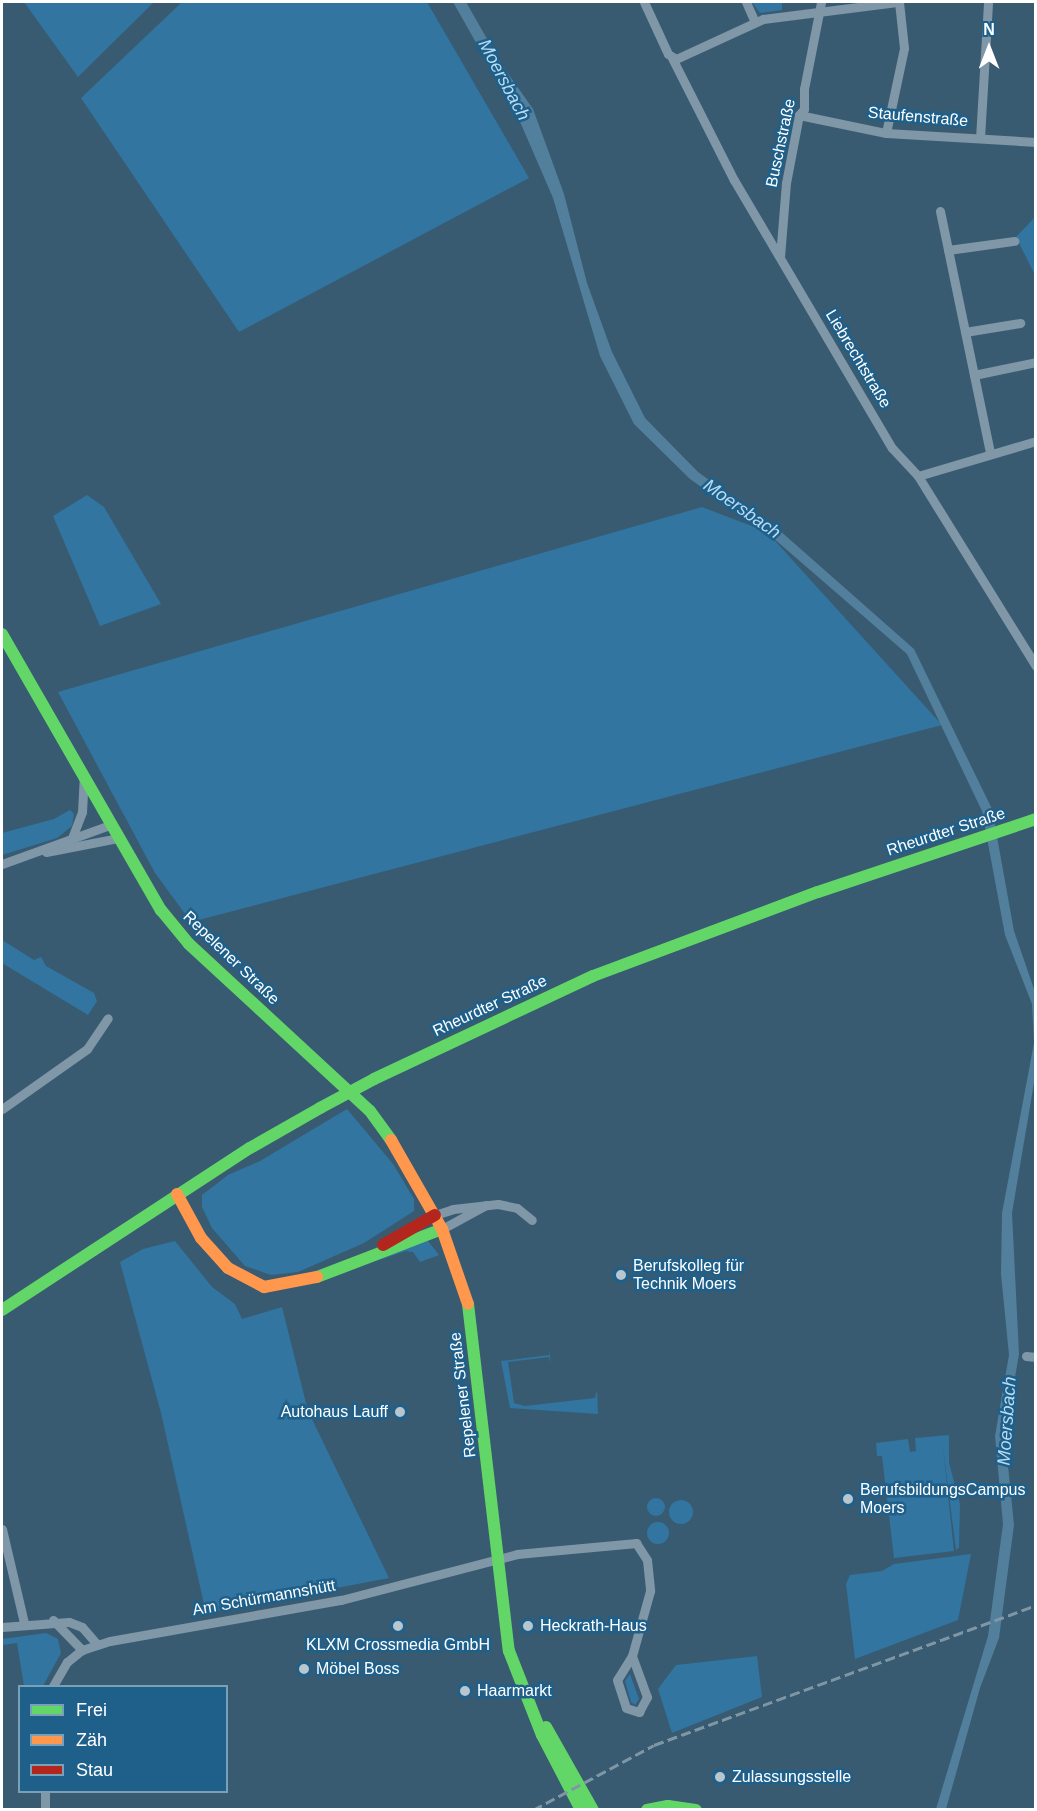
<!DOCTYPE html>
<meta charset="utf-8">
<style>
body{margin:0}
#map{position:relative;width:1037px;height:1811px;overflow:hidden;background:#385b72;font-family:Helvetica,sans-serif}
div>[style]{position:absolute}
.green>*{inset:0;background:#3175a0}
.round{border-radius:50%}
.water>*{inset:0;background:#527f9c}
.street>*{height:9px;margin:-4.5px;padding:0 4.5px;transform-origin:4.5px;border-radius:4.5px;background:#7f97a7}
.fast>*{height:12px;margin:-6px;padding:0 6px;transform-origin:6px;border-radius:6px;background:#63d668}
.slow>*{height:12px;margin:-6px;padding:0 6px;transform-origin:6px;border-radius:6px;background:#ff974d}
.jam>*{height:12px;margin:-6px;padding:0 6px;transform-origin:6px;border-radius:6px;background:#b3261e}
.rail>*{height:3px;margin-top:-1.5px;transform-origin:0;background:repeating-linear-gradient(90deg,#7f97a5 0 10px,transparent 0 14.5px)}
.fast-bridge>*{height:12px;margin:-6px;padding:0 6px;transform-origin:6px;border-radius:6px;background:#63d668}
.dots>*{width:16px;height:16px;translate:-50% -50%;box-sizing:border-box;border:3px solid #1f608b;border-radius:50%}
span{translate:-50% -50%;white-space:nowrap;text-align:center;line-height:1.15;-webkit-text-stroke:5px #1f608b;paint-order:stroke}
.street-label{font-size:16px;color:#fff}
.poi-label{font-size:16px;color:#fff}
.left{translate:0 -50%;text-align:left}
.right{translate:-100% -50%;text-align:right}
.water-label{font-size:18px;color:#b7dcf3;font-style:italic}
.frame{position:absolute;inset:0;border:3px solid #fff;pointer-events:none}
.legend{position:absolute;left:18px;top:1685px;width:210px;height:108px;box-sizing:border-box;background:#1f608b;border:2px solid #79a0b9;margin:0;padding:8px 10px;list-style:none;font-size:18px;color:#fff}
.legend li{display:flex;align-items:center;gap:12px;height:30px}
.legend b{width:30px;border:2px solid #79a0b9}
.north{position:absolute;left:959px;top:18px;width:60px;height:60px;-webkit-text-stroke:4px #1f608b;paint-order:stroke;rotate:0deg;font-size:16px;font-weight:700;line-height:24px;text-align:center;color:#fff}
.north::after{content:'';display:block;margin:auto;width:21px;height:27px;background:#fff;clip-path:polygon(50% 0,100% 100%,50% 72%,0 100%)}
</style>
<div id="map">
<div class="green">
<div style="clip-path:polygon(24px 2px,154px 2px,78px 77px)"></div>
<div style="clip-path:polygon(182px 2px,427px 2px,529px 178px,239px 332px,81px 98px)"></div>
<div style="clip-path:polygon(752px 2px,782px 2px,782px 10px,760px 13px)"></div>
<div style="clip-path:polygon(1035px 217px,1035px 275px,1016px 237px)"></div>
<div style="clip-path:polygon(87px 495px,104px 507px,161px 604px,100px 626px,53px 516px)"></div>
<div style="clip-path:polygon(702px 507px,767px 532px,942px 725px,191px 922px,155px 873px,58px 692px)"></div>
<div style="clip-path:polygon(70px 810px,74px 814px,72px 826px,57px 838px,2px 855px,2px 833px,54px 819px)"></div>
<div style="clip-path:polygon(2px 940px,34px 960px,41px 957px,46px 966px,94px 993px,97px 1001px,88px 1015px,2px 963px)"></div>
<div style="clip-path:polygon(347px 1109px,393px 1164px,414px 1199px,414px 1211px,364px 1243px,298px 1272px,271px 1275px,245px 1266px,212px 1228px,202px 1207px,202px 1195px,228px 1175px,260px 1161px)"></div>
<div style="clip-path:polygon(175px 1241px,212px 1287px,235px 1304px,242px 1319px,282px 1307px,308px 1411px,389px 1578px,206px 1613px,161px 1413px,120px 1262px,143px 1249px)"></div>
<div style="clip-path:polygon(421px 1241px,428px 1241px,439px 1255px,420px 1262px,413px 1252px,406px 1251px,355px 1268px)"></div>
<div style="clip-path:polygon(549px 1350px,551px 1364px,549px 1357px,508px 1362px,514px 1403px,525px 1406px,595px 1398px,597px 1390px,598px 1414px,510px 1408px,501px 1361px,549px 1355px)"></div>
<div style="clip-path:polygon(949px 1435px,949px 1463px,960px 1504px,959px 1548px,956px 1550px,943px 1448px,954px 1551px,894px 1558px,882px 1456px,877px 1456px,876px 1443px,908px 1439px,910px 1452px,916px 1451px,915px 1438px)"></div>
<div class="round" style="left:647px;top:1498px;width:18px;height:18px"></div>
<div class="round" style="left:669px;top:1500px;width:24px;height:24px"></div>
<div class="round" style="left:647px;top:1522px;width:22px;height:22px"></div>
<div style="clip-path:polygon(971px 1554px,958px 1620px,855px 1659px,846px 1584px,850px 1575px,882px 1571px,894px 1564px)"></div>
<div style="clip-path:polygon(46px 1633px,58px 1639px,61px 1653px,43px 1686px,24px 1686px,17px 1643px,2px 1645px,2px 1639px)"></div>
<div style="clip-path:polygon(757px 1656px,762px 1697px,672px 1733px,658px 1689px,676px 1665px)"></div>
<div style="clip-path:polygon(630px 1674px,639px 1699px,635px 1705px,631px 1702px,625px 1681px)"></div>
</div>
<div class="water">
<div style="clip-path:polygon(453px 2px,466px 2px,502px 65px,533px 109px,564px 194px,587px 283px,612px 352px,645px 418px,698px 472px,778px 529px,914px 649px,992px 809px,1014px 931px,1035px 992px,1035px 1077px,1012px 1213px,1019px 1354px,1005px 1436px,1014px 1525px,999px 1638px,980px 1688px,946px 1809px,936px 1809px,988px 1636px,1003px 1524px,995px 1436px,1009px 1355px,1001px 1274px,1002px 1213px,1034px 1043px,1032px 1004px,1005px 935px,982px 811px,907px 654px,772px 537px,690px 479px,634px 424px,600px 356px,553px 198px,518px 117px)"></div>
</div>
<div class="street">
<div style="left:644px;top:2px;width:57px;rotate:65.2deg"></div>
<div style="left:668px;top:54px;width:9px;rotate:32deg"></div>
<div style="left:676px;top:59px;width:96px;rotate:-24.7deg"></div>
<div style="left:763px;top:19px;width:135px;rotate:-7.2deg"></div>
<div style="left:746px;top:2px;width:22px;rotate:66deg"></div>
<div style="left:672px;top:58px;width:137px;rotate:63.1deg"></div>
<div style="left:734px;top:180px;width:311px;rotate:59.5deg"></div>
<div style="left:892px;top:448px;width:38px;rotate:47deg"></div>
<div style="left:918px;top:476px;width:224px;rotate:58.2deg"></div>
<div style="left:799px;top:115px;width:89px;rotate:11.7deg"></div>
<div style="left:886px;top:133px;width:150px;rotate:3.4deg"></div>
<div style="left:886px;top:133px;width:87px;rotate:-78deg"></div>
<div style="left:904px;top:48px;width:46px;rotate:-96.2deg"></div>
<div style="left:980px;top:138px;width:136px;rotate:-86.6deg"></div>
<div style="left:940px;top:211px;width:247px;rotate:78.3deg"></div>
<div style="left:948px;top:250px;width:67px;rotate:-7.8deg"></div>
<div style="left:780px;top:257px;width:74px;rotate:-85.4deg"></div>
<div style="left:786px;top:183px;width:69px;rotate:-79.2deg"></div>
<div style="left:799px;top:115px;width:8px;rotate:-50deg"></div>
<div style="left:804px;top:109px;width:20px;rotate:-90deg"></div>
<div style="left:804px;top:89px;width:89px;rotate:-78.9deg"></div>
<div style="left:965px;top:332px;width:56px;rotate:-9.3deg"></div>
<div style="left:974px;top:375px;width:63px;rotate:-11.8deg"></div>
<div style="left:918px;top:476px;width:123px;rotate:-16.5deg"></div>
<div style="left:72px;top:838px;width:28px;rotate:-69deg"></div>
<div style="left:82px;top:812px;width:34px;rotate:-87deg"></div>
<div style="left:46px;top:852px;width:73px;rotate:-11deg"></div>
<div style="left:2px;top:864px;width:115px;rotate:-19.9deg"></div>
<div style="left:2px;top:1109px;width:104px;rotate:-35.2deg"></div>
<div style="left:87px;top:1049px;width:37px;rotate:-56deg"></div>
<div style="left:435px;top:1215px;width:19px;rotate:-18deg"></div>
<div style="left:453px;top:1209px;width:45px;rotate:-6.3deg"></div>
<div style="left:498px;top:1204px;width:19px;rotate:12deg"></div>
<div style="left:517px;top:1208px;width:19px;rotate:39deg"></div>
<div style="left:442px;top:1229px;width:50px;rotate:-28.6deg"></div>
<div style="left:1026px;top:1356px;width:10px;rotate:6deg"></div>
<div style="left:2px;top:1529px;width:97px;rotate:76.8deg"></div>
<div style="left:53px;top:1620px;width:42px;rotate:46deg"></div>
<div style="left:2px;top:1627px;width:67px;rotate:-4.3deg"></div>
<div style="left:69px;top:1622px;width:14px;rotate:21deg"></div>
<div style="left:82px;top:1627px;width:23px;rotate:49deg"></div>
<div style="left:53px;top:1686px;width:28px;rotate:-60deg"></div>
<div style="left:67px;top:1662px;width:19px;rotate:-39deg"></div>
<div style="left:82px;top:1650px;width:29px;rotate:-18deg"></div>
<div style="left:110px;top:1641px;width:235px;rotate:-10.1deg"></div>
<div style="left:341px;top:1600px;width:182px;rotate:-14.6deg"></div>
<div style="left:517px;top:1554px;width:120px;rotate:-5.3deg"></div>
<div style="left:636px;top:1543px;width:20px;rotate:57deg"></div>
<div style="left:647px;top:1560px;width:31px;rotate:84deg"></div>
<div style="left:650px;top:1591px;width:67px;rotate:105.5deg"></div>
<div style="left:632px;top:1656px;width:28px;rotate:122deg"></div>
<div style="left:617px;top:1680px;width:29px;rotate:72deg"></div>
<div style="left:626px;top:1708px;width:14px;rotate:17deg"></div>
<div style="left:639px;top:1712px;width:17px;rotate:-62deg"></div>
<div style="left:647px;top:1697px;width:44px;rotate:-110.1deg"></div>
<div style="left:45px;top:1810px;width:18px;rotate:-90deg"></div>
</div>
<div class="fast">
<div style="left:2px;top:634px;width:319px;rotate:60.1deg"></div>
<div style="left:161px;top:910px;width:44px;rotate:50.5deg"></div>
<div style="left:189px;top:944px;width:246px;rotate:42.7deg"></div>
<div style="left:370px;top:1111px;width:36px;rotate:54deg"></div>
<div style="left:374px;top:1079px;width:242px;rotate:-25.2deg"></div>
<div style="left:593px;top:976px;width:240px;rotate:-20.5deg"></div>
<div style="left:818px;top:892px;width:230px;rotate:-18.5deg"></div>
<div style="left:317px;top:1277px;width:134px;rotate:-21deg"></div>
<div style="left:468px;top:1304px;width:349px;rotate:83.3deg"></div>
<div style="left:509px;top:1651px;width:90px;rotate:68.6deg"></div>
<div style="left:542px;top:1735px;width:85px;rotate:62.5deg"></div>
<div style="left:2px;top:1310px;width:296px;rotate:-33.2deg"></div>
<div style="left:250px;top:1148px;width:81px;rotate:-29.7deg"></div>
<div style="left:546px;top:1727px;width:95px;rotate:60.5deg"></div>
<div style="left:647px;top:1810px;width:21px;rotate:-11deg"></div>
<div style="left:668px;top:1806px;width:28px;rotate:8deg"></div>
</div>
<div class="slow">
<div style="left:391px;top:1140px;width:103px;rotate:60.2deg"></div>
<div style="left:442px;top:1229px;width:79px;rotate:70.9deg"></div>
<div style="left:177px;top:1194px;width:50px;rotate:61.4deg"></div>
<div style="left:201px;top:1238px;width:40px;rotate:48deg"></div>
<div style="left:228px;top:1268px;width:41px;rotate:27.8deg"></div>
<div style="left:264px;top:1287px;width:54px;rotate:-10.7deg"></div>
</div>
<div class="jam">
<div style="left:383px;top:1245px;width:60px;rotate:-30deg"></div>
</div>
<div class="rail">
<div style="left:533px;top:1810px;width:137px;rotate:-28.2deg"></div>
<div style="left:654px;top:1745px;width:407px;rotate:-20.1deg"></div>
</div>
<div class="fast-bridge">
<div style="left:320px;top:1108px;width:61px;rotate:-28.2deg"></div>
</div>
<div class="dots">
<div style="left:621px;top:1275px;background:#b9c6ce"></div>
<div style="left:400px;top:1412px;background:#b9c6ce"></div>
<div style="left:848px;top:1499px;background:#b9c6ce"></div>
<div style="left:398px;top:1626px;background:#b9c6ce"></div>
<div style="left:528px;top:1626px;background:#b9c6ce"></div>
<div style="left:304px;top:1669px;background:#b9c6ce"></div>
<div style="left:465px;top:1691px;background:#b9c6ce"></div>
<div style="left:720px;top:1777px;background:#b9c6ce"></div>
</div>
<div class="street-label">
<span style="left:918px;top:117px;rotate:5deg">Staufenstraße</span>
<span style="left:781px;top:143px;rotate:-78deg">Buschstraße</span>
<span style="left:858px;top:359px;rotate:59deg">Liebrechtstraße</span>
<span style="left:946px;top:832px;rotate:-18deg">Rheurdter Straße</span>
<span style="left:231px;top:958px;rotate:44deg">Repelener Straße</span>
<span style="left:490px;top:1006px;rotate:-25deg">Rheurdter Straße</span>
<span style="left:463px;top:1395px;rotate:-97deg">Repelener Straße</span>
<span style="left:264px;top:1598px;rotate:-10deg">Am Schürmannshütt</span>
</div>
<div class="poi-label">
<span class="left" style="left:633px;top:1275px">Berufskolleg für<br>Technik Moers</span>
<span class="right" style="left:388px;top:1412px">Autohaus Lauff</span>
<span class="left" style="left:860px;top:1499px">BerufsbildungsCampus<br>Moers</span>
<span class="left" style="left:540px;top:1626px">Heckrath-Haus</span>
<span style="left:398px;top:1645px">KLXM Crossmedia GmbH</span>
<span class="left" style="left:316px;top:1669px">Möbel Boss</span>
<span class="left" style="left:477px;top:1691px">Haarmarkt</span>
<span class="left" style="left:732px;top:1777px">Zulassungsstelle</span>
</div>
<div class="water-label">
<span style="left:504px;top:80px;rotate:62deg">Moersbach</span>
<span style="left:742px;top:509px;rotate:35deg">Moersbach</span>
<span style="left:1007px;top:1421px;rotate:-86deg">Moersbach</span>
</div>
<div class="frame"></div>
<ul class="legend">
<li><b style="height:8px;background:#63d668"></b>Frei</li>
<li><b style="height:8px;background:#ff974d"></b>Zäh</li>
<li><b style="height:8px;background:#b3261e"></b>Stau</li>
</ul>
<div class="north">N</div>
</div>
